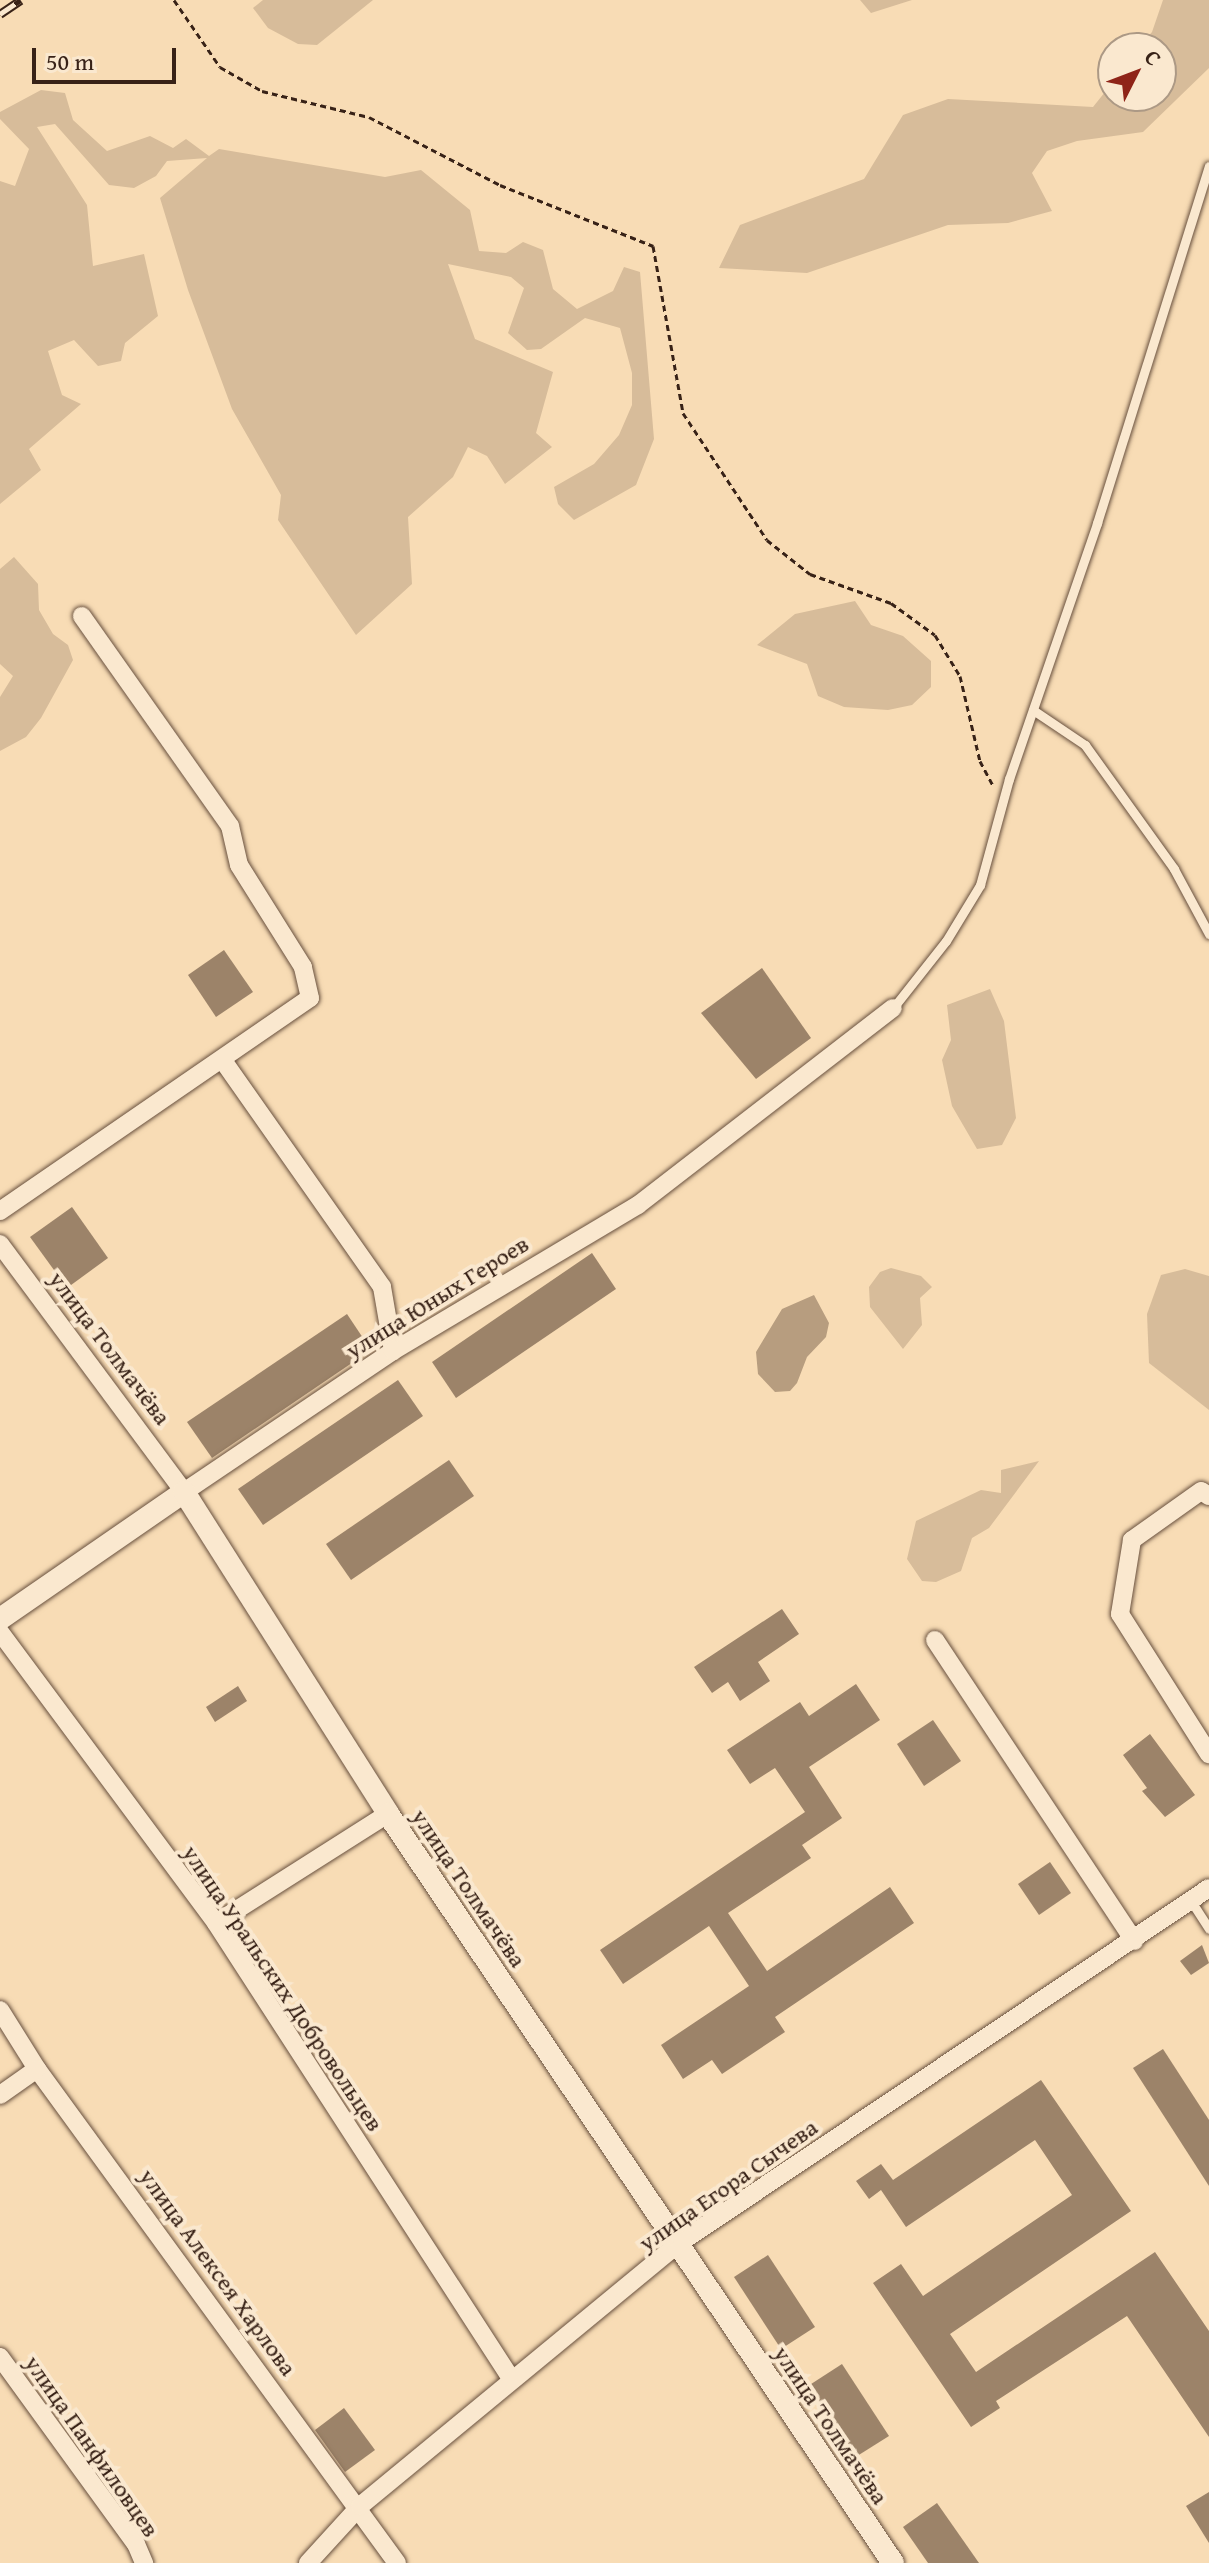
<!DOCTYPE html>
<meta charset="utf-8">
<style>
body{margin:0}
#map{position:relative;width:1209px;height:2563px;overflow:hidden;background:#f8dcb5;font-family:"Gentium Book Plus",serif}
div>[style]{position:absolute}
.green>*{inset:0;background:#d7bc9a}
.water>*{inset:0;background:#b79d7f}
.building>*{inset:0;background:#9c8369}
.path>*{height:3px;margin-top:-1.5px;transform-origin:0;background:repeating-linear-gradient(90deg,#382217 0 6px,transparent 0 10px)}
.roads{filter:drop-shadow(0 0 2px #68503e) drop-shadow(0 0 2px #68503e)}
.service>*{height:9px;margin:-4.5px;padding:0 4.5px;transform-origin:4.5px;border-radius:4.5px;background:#fae8cf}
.minor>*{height:18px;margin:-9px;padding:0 9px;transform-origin:9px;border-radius:9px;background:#fae8cf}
.tertiary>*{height:22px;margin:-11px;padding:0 11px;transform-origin:11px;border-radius:11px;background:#fae8cf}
.rail>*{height:9px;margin-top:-4.5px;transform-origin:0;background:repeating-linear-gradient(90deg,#fae8cf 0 18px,#382217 0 36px);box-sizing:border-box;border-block:2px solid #382217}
span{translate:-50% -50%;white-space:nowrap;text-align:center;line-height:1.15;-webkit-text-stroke:8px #fae8cf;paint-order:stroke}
.street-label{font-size:24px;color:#382217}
.north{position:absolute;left:1097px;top:32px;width:80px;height:80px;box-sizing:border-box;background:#fae8cf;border:2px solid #ac9985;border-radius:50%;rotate:48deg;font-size:22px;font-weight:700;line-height:32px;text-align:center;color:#382217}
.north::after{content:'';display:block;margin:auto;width:28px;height:36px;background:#8f2418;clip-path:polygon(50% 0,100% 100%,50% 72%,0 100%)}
.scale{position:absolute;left:32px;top:48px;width:144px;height:36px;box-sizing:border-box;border:4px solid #382217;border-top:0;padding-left:10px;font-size:24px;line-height:28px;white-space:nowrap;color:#382217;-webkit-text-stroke:6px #fae8cf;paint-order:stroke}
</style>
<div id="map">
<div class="green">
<div style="clip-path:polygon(263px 0,373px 0,317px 45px,298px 44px,268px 28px,253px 8px)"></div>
<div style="clip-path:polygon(860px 0,912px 0,871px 13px)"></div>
<div style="clip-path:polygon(1163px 0,1209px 0,1209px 68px,1143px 132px,1077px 141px,1047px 151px,1032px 173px,1052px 211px,1008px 223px,948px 225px,807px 273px,719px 268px,740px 225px,864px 179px,903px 115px,948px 99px,1093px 107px,1113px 82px,1113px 96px,1161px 96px,1161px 48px,1139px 48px,1152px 32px)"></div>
<div style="clip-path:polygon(41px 90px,65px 93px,73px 120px,107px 151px,150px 136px,173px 148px,186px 139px,209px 156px,219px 149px,385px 177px,421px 170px,470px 210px,479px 251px,506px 253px,523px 242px,543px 250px,553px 289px,577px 309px,613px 291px,624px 267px,640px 272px,654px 439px,636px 485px,574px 520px,558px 504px,554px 487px,594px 464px,619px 435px,632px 405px,632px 373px,620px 328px,585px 318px,541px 349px,527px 350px,508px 333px,524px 288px,511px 277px,448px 264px,475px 339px,553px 372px,536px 433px,552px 447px,505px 484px,487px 456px,468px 447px,453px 477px,408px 517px,412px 584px,356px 635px,278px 520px,281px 495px,232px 409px,188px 290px,160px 198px,207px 158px,167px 161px,156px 176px,134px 188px,109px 185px,55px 124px,37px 127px,87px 205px,93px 266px,144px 254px,158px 316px,125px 343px,121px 361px,98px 366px,74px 340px,48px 351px,62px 395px,81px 404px,29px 449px,41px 470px,0 504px,0 181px,15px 186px,29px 149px,0 119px,0 112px)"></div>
<div style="clip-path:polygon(14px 557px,38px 584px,39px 610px,53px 634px,68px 645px,73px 660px,41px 718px,26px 737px,0 751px,0 697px,13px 676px,0 664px,0 569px)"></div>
<div style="clip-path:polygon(855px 601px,871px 625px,903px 636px,931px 661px,931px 687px,912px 705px,888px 710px,844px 707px,818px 696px,807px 664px,757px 645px,795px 614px)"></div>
<div style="clip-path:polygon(990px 989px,1004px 1021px,1016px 1118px,1002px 1145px,977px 1149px,952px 1106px,942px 1060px,951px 1040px,947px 1005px)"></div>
<div style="clip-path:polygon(891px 1268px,921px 1276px,932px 1287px,920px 1298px,922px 1325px,903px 1349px,870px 1307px,869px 1287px,880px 1272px)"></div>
<div style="clip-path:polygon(1185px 1269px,1209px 1276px,1209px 1410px,1149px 1363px,1147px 1314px,1161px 1275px)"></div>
<div style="clip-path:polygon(1039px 1461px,989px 1528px,972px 1538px,961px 1571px,936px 1582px,922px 1581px,907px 1559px,916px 1521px,981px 1490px,1001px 1493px,1001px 1470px)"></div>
</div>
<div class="water">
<div style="clip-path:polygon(814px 1295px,829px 1323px,826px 1337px,807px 1357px,797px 1383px,790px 1391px,775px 1392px,758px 1374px,756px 1352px,782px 1309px)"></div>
</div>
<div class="building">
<div style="clip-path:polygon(224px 950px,253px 992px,216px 1017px,188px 975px)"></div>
<div style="clip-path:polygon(762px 968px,811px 1038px,756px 1079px,701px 1013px)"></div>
<div style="clip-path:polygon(72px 1207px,108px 1258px,67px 1288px,30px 1237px)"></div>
<div style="clip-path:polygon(592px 1253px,616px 1289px,456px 1398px,432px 1362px)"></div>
<div style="clip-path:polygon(347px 1314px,371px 1350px,212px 1458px,187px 1422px)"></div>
<div style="clip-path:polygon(398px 1380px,423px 1416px,263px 1525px,238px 1489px)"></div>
<div style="clip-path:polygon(449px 1460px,474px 1496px,351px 1580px,326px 1544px)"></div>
<div style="clip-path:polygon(782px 1609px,799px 1634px,758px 1662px,770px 1681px,740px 1701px,728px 1682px,712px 1693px,694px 1667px)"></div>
<div style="clip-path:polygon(856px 1684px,880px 1720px,809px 1767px,842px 1818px,802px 1845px,811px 1858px,728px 1913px,767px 1971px,890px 1887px,914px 1923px,775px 2017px,785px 2032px,722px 2074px,712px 2060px,683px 2079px,661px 2045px,749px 1986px,709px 1926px,623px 1984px,600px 1950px,805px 1812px,775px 1768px,750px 1784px,727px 1750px,800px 1702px,809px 1716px)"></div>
<div style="clip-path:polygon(238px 1686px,247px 1701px,215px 1722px,206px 1707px)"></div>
<div style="clip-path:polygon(933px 1720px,961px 1761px,924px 1786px,897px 1744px)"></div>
<div style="clip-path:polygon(1150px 1734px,1195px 1795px,1165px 1817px,1142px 1791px,1147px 1788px,1123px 1755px)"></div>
<div style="clip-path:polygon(1050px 1862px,1071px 1893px,1039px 1915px,1018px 1884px)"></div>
<div style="clip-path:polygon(1202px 1945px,1209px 1963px,1191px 1975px,1180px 1961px)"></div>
<div style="clip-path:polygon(1163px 2049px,1209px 2120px,1209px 2186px,1133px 2068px)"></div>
<div style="clip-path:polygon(1041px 2080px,1131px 2211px,950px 2334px,976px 2372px,1155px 2252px,1209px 2331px,1209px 2437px,1127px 2316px,996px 2401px,1000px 2408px,971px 2427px,873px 2283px,901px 2264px,923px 2296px,1072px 2195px,1035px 2140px,906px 2227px,881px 2190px,869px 2199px,856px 2181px,881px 2164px,893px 2180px)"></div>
<div style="clip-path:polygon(768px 2255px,815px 2327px,781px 2349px,734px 2277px)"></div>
<div style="clip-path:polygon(842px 2364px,889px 2436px,854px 2458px,808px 2386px)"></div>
<div style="clip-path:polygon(344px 2408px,375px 2450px,345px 2472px,315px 2430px)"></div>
<div style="clip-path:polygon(1209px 2492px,1209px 2543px,1186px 2506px)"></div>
<div style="clip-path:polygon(937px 2503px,979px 2563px,928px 2563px,903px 2527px)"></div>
</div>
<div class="path">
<div style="left:174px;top:0;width:81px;rotate:55.5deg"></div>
<div style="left:220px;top:67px;width:48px;rotate:29.7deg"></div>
<div style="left:262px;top:91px;width:110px;rotate:13.7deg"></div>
<div style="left:369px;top:117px;width:148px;rotate:27.4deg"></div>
<div style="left:500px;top:185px;width:165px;rotate:21.7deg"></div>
<div style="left:653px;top:246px;width:170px;rotate:79.8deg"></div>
<div style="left:683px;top:413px;width:152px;rotate:56.5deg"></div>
<div style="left:767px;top:540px;width:55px;rotate:38.3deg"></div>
<div style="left:810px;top:574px;width:86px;rotate:19.7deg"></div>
<div style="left:891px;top:603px;width:54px;rotate:36deg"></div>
<div style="left:935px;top:635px;width:48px;rotate:58.6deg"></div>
<div style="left:960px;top:676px;width:87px;rotate:76.8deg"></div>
<div style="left:980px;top:761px;width:27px;rotate:62deg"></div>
</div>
<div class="roads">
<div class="service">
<div style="left:1033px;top:710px;width:63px;rotate:33.9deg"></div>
<div style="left:1085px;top:745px;width:153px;rotate:54.3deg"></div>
<div style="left:1174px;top:869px;width:74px;rotate:61.7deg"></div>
<div style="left:893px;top:1008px;width:85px;rotate:-51.7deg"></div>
<div style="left:946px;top:941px;width:66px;rotate:-58.7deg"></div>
<div style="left:980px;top:885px;width:110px;rotate:-74.7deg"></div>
<div style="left:1009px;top:779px;width:271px;rotate:-71deg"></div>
<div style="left:1097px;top:523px;width:374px;rotate:-72.6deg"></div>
<div style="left:1191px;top:1901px;width:33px;rotate:57deg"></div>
</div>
<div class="minor">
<div style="left:224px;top:1062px;width:275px;rotate:54.9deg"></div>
<div style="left:382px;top:1287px;width:65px;rotate:80.2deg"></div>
<div style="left:0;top:1211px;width:376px;rotate:-34.5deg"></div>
<div style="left:310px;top:998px;width:32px;rotate:-103deg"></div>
<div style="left:303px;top:967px;width:120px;rotate:-122.1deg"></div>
<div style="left:239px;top:865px;width:40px;rotate:-103deg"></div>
<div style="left:230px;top:826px;width:257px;rotate:-125.2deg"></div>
<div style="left:0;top:1244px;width:309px;rotate:53.4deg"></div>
<div style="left:184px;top:1492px;width:252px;rotate:-34deg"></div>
<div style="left:393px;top:1351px;width:285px;rotate:-30.8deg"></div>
<div style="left:638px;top:1205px;width:322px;rotate:-37.7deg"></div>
<div style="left:1209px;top:1496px;width:9px;rotate:-148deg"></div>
<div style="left:1201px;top:1491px;width:85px;rotate:144.6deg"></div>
<div style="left:1132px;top:1540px;width:75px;rotate:99.2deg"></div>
<div style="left:1120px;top:1614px;width:166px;rotate:57.6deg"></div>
<div style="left:0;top:1632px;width:362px;rotate:53.4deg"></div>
<div style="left:216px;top:1923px;width:544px;rotate:57.07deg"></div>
<div style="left:935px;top:1640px;width:361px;rotate:56.5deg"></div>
<div style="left:216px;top:1923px;width:204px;rotate:-32.4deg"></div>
<div style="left:0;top:2010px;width:70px;rotate:57.9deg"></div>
<div style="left:37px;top:2069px;width:611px;rotate:53.92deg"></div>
<div style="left:0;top:2095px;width:45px;rotate:-35.1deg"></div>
<div style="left:0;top:2357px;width:231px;rotate:54deg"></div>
<div style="left:136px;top:2544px;width:21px;rotate:67deg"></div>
<div style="left:308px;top:2563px;width:77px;rotate:-47.6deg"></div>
<div style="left:360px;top:2506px;width:412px;rotate:-39.5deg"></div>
<div style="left:678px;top:2244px;width:639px;rotate:-33.84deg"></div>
</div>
<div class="tertiary">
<div style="left:0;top:1619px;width:224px;rotate:-34.6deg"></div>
<div style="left:184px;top:1492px;width:381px;rotate:57.6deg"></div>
<div style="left:388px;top:1814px;width:903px;rotate:56.01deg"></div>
</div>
</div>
<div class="rail">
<div style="left:0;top:14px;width:25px;rotate:-34deg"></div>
</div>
<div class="street-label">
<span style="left:437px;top:1297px;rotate:-32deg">улица Юных Героев</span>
<span style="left:110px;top:1348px;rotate:53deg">улица Толмачёва</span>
<span style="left:469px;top:1888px;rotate:56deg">улица Толмачёва</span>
<span style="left:283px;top:1988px;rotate:56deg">улица Уральских Добровольцев</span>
<span style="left:728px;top:2185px;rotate:-35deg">улица Егора Сычева</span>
<span style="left:218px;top:2272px;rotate:54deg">улица Алексея Харлова</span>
<span style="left:831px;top:2425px;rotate:56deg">улица Толмачёва</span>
<span style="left:92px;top:2446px;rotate:55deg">улица Панфиловцев</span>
</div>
<div class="north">С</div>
<div class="scale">50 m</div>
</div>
